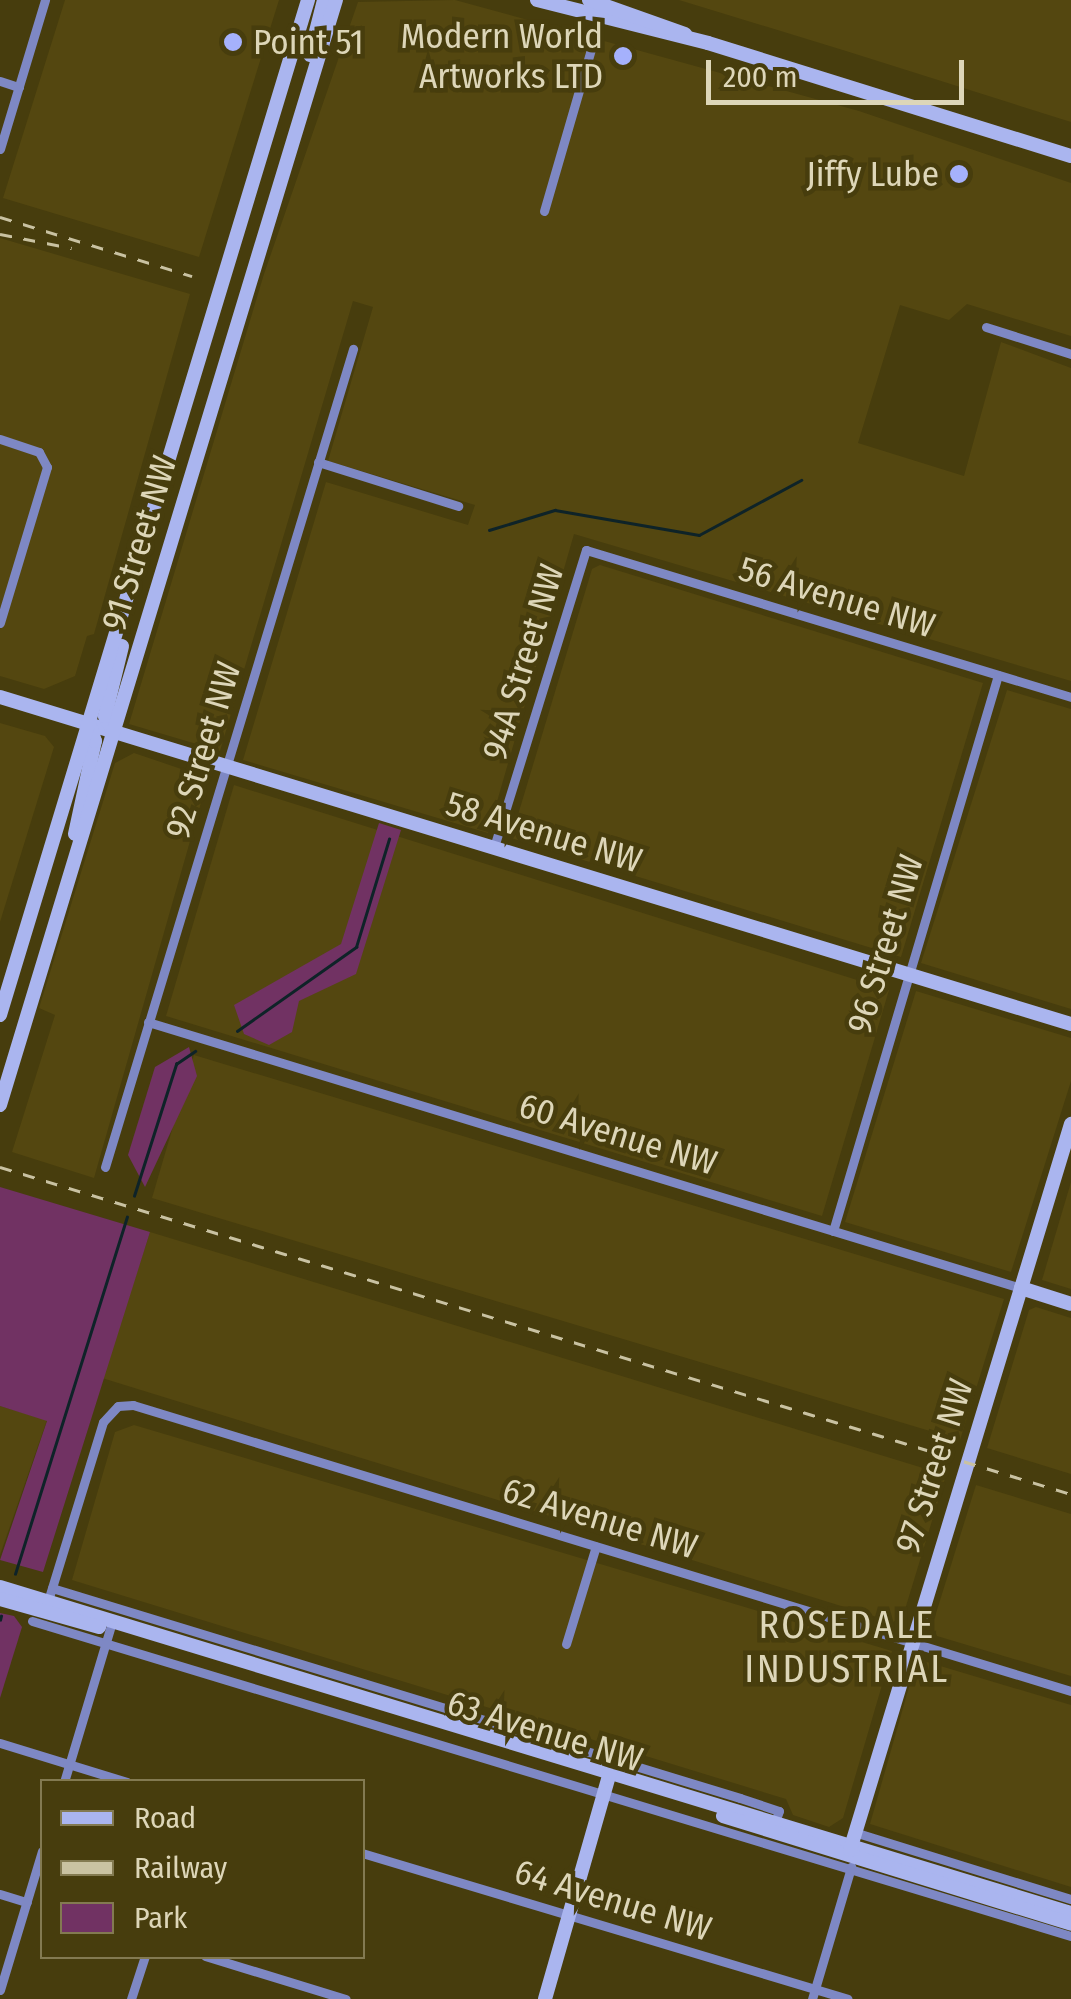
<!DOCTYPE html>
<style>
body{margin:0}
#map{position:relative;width:1071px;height:1999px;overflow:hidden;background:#473d0d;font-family:"Fira Sans Condensed",sans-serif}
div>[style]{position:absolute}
.built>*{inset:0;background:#544710}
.green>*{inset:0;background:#713263}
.stream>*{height:2.5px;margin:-1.25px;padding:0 1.25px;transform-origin:1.25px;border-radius:1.25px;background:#0e2328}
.street>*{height:9px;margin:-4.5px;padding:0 4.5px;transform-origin:4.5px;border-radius:4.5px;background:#7e88c4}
.secondary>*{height:14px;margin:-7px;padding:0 7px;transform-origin:7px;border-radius:7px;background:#aab5ef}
.rail>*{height:2.5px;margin-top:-1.25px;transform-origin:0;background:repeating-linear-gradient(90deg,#c9c2a2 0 12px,transparent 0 24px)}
.dots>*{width:28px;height:28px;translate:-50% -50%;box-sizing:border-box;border:5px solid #473d0d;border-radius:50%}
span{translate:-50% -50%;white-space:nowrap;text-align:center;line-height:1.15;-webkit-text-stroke:9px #473d0d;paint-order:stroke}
.poi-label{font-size:35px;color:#ddd6b8}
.right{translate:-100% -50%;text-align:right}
.left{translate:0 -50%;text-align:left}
.street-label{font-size:35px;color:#ddd6b8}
.neighbourhood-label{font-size:38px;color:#ddd6b8;letter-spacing:2.5px}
.legend{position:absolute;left:40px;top:1779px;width:325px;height:180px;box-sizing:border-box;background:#473d0d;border:2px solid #837a51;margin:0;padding:12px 18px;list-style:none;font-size:30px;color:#ddd6b8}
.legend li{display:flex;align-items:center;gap:20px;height:50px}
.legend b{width:50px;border:2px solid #837a51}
.scale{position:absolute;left:706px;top:60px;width:258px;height:45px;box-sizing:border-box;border:5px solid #ddd6b8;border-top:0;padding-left:12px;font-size:30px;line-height:35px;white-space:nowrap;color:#ddd6b8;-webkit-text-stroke:8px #473d0d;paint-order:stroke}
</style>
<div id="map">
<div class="built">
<div style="clip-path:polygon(65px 0,279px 0,199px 257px,3px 198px)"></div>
<div style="clip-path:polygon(455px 0,859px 111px,1071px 183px,1071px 336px,967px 304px,949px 320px,900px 305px,858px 443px,964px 476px,1001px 342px,1071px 368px,1071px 681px,574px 534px,488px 833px,243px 760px,326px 482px,468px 525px,475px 505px,328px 461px,373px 307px,353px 301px,220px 751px,129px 724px,264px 274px,358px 2px)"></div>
<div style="clip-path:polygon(679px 0,1071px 0,1071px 122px,846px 51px)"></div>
<div style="clip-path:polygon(0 238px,190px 294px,94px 634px,87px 636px,75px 676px,44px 689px,0 676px)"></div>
<div style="clip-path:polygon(600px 565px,983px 683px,901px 957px,511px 838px,592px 569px)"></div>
<div style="clip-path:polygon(1007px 690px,1071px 709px,1071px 1009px,921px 963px)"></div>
<div style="clip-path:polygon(0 723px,45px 736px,54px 747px,0 922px)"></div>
<div style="clip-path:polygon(134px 753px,208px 778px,94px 1178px,12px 1152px,55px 1015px,39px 1008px,115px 763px)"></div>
<div style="clip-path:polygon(234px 785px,889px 990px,822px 1216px,166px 1016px)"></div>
<div style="clip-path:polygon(916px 991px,1071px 1038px,1071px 1081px,1011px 1272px,845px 1222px)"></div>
<div style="clip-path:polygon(194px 1055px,1004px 1299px,960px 1440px,152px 1198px)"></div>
<div style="clip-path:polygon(1071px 1182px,1071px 1289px,1042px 1280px)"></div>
<div style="clip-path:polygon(150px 1232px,946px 1475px,903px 1616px,893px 1622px,102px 1378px)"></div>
<div style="clip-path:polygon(1036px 1307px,1071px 1318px,1071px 1474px,987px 1448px,1029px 1310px)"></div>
<div style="clip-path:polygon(0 1406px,47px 1420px,0 1555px)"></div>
<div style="clip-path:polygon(134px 1425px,892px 1651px,843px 1818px,829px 1827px,793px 1815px,786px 1799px,72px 1580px,115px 1432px)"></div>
<div style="clip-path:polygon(976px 1485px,1071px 1514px,1071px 1676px,937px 1636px,932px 1626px)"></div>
<div style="clip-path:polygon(917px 1659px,1071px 1705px,1071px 1887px,870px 1824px)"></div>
</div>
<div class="green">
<div style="clip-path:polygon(379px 823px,401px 830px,356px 974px,299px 1001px,292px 1032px,269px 1045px,244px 1034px,234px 1005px,341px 944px)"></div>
<div style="clip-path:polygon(189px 1047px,197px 1076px,145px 1187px,128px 1155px,155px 1067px)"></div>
<div style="clip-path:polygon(0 1187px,150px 1232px,43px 1572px,0 1560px,47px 1421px,0 1406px)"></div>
<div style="clip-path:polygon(0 1613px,14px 1616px,22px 1627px,0 1698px)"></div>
</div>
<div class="stream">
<div style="left:489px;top:530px;width:69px;rotate:-16.9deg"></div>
<div style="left:555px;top:510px;width:146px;rotate:9.8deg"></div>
<div style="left:699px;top:535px;width:116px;rotate:-28.3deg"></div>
<div style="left:237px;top:1031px;width:146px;rotate:-35.2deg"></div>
<div style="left:356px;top:947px;width:113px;rotate:-73deg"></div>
<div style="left:134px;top:1196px;width:139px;rotate:-72.3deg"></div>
<div style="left:176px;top:1064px;width:23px;rotate:-34deg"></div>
<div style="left:15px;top:1574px;width:374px;rotate:-72.6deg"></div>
<div style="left:0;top:1620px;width:4px;rotate:-76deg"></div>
</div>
<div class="street">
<div style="left:0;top:81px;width:20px;rotate:18deg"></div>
<div style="left:0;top:149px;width:156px;rotate:-73.2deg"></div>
<div style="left:544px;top:211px;width:208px;rotate:-73.8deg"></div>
<div style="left:986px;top:327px;width:89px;rotate:17.6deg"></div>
<div style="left:0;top:439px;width:41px;rotate:18.4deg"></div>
<div style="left:39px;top:452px;width:17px;rotate:62deg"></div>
<div style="left:47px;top:467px;width:163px;rotate:106.8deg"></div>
<div style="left:318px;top:462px;width:147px;rotate:17.4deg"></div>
<div style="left:494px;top:847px;width:311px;rotate:-72.8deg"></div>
<div style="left:586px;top:550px;width:507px;rotate:16.86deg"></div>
<div style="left:148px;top:1022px;width:913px;rotate:16.95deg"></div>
<div style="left:105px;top:1167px;width:855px;rotate:-73.13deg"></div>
<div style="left:833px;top:1231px;width:580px;rotate:-73.47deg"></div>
<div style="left:52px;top:1588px;width:719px;rotate:16.97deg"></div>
<div style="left:740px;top:1798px;width:41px;rotate:18.4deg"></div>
<div style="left:779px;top:1811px;width:12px;rotate:110deg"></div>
<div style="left:47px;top:1604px;width:190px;rotate:-72.9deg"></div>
<div style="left:103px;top:1422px;width:22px;rotate:-47deg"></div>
<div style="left:118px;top:1406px;width:15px;rotate:-4deg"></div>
<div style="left:133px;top:1405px;width:981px;rotate:16.96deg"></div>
<div style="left:32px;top:1621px;width:1086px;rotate:16.87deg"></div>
<div style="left:566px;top:1644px;width:102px;rotate:-73deg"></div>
<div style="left:0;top:1743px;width:133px;rotate:17.1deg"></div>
<div style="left:64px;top:1782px;width:167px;rotate:-73.3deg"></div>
<div style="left:854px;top:1832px;width:227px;rotate:17.2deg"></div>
<div style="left:362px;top:1853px;width:507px;rotate:16.72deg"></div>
<div style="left:0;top:1894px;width:28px;rotate:17deg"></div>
<div style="left:205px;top:1956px;width:147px;rotate:17deg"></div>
<div style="left:0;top:1990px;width:145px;rotate:-73.2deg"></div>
<div style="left:131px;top:1999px;width:45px;rotate:-72deg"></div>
<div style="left:812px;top:1999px;width:138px;rotate:-73.5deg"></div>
</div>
<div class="secondary">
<div style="left:537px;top:0;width:176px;rotate:14.1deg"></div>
<div style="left:708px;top:43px;width:380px;rotate:17.3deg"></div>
<div style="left:589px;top:0;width:102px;rotate:19.5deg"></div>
<div style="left:310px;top:55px;width:57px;rotate:-75.7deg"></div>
<div style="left:0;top:697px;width:1120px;rotate:16.98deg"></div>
<div style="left:113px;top:731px;width:17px;rotate:-118deg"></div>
<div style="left:105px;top:716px;width:72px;rotate:-76.3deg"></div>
<div style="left:75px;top:834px;width:95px;rotate:-77.9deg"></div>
<div style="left:95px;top:741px;width:18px;rotate:-109deg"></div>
<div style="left:0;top:1015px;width:1061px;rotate:-73.12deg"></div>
<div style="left:0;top:1105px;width:1155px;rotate:-73.09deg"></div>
<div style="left:1021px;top:1288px;width:52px;rotate:17.7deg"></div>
<div style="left:0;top:1587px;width:1120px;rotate:16.93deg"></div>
<div style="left:0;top:1599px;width:103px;rotate:15.8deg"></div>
<div style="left:723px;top:1816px;width:364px;rotate:17.2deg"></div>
<div style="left:850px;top:1850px;width:759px;rotate:-73.07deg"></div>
<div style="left:545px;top:1999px;width:235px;rotate:-74deg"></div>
</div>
<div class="rail">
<div style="left:0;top:217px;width:201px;rotate:17.1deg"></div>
<div style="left:0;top:234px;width:73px;rotate:11deg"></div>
<div style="left:0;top:1167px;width:1120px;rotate:16.98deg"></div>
</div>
<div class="dots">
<div style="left:233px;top:42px;background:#a5b1fc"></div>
<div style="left:623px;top:56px;background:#a5b1fc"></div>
<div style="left:959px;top:174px;background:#a5b1fc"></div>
</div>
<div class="poi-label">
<span class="right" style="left:603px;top:56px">Modern World<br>Artworks LTD</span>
<span class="left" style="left:253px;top:42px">Point 51</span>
<span class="right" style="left:939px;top:174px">Jiffy Lube</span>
</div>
<div class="street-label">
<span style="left:139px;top:543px;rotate:-73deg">91 Street NW</span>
<span style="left:837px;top:597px;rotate:17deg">56 Avenue NW</span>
<span style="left:523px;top:662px;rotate:-73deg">94A Street NW</span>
<span style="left:203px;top:750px;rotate:-73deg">92 Street NW</span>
<span style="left:544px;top:832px;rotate:17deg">58 Avenue NW</span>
<span style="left:885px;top:944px;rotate:-73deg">96 Street NW</span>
<span style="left:618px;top:1134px;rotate:17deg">60 Avenue NW</span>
<span style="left:934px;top:1466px;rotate:-72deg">97 Street NW</span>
<span style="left:600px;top:1518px;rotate:17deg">62 Avenue NW</span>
<span style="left:545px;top:1731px;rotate:17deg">63 Avenue NW</span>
<span style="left:613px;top:1900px;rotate:17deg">64 Avenue NW</span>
</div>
<div class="neighbourhood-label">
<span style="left:847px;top:1648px">ROSEDALE<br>INDUSTRIAL</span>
</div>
<ul class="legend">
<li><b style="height:12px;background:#aab5ef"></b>Road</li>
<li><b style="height:12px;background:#c9c2a2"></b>Railway</li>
<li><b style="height:28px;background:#713263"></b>Park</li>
</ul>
<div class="scale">200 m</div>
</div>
